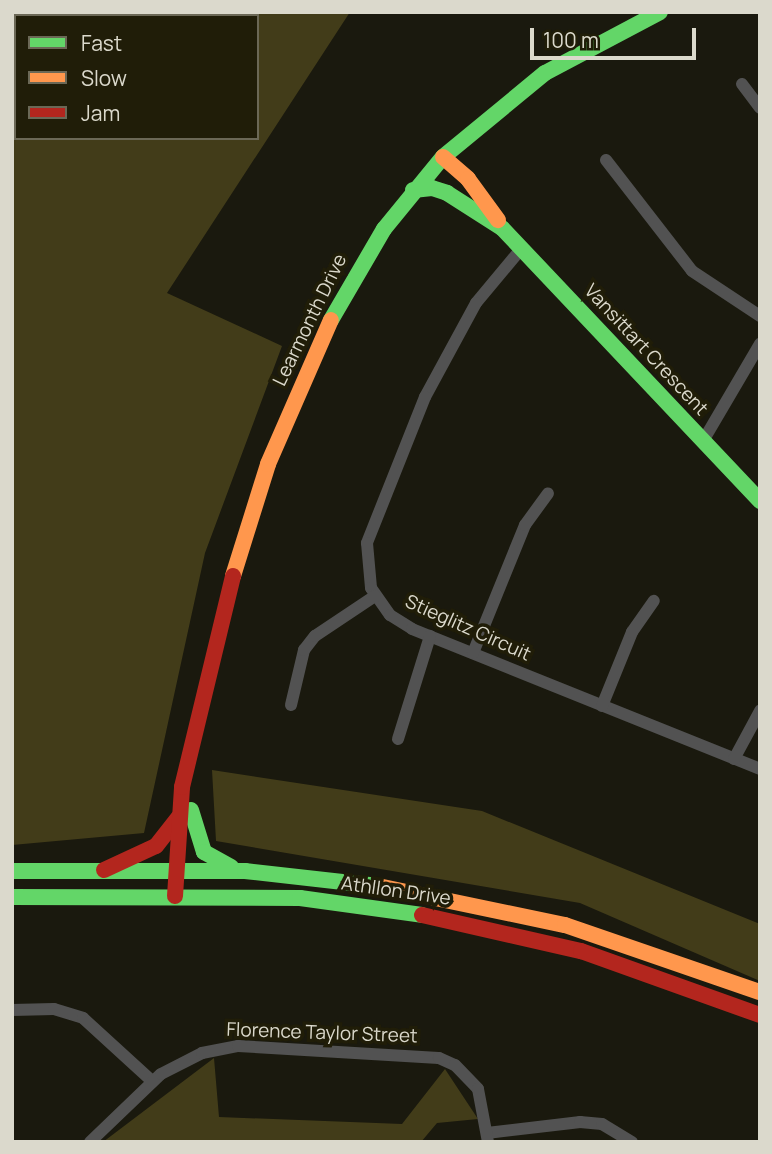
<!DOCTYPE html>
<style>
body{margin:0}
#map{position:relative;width:772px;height:1154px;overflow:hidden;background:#1a190e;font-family:Manrope,sans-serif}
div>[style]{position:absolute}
.green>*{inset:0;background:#423c19}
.street>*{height:12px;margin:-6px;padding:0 6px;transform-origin:6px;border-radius:6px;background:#525252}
.fast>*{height:16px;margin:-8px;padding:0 8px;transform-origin:8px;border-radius:8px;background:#63d668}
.slow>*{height:16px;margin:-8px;padding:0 8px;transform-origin:8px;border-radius:8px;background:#ff974d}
.jam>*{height:16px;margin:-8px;padding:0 8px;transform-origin:8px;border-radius:8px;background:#b3261e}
span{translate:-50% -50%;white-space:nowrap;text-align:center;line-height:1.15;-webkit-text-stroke:7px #201d08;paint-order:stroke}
.street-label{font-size:19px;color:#dbd9cc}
.frame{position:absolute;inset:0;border:14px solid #dbd9cc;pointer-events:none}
.legend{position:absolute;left:14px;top:14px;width:245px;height:126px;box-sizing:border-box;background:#201d08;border:2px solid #6b6856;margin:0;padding:9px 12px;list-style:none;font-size:21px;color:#dbd9cc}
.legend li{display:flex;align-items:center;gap:14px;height:35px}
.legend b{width:35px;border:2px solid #6b6856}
.scale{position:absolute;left:530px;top:28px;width:166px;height:32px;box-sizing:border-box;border:4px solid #dbd9cc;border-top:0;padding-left:9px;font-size:21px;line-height:24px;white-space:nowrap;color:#dbd9cc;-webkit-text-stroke:5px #201d08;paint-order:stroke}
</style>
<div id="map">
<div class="green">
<div style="clip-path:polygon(evenodd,12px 12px,350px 12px,167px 293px,282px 346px,205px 553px,144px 833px,12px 845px,12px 12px,16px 16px,257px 16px,257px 138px,16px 138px,16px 16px)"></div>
<div style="clip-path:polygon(212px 770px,482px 811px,760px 924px,760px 981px,580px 903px,216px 841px)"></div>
<div style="clip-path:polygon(214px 1058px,219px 1117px,402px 1124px,445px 1069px,478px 1119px,437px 1123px,421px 1142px,103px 1142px)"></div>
</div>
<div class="street">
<div style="left:742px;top:84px;width:30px;rotate:53deg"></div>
<div style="left:606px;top:160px;width:140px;rotate:52.2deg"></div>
<div style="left:692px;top:271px;width:82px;rotate:33.5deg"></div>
<div style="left:521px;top:249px;width:70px;rotate:129.8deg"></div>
<div style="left:476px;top:303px;width:107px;rotate:118.5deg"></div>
<div style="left:425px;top:397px;width:157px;rotate:111.7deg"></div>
<div style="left:367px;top:543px;width:45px;rotate:84.9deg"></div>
<div style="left:371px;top:588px;width:33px;rotate:55deg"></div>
<div style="left:390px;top:615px;width:26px;rotate:32deg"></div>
<div style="left:412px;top:629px;width:375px;rotate:21.9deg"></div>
<div style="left:703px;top:441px;width:113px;rotate:-59.6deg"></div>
<div style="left:473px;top:653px;width:138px;rotate:-67.9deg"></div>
<div style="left:525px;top:525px;width:39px;rotate:-54deg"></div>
<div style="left:291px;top:705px;width:57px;rotate:-76.7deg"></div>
<div style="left:304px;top:650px;width:18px;rotate:-52deg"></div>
<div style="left:315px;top:636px;width:72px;rotate:-33.7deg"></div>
<div style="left:602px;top:706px;width:80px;rotate:-67.9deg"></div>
<div style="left:632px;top:632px;width:38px;rotate:-55deg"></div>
<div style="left:398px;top:739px;width:108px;rotate:-72.7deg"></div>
<div style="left:734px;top:759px;width:55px;rotate:-61.6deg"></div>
<div style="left:12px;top:1010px;width:42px;rotate:-1.4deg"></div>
<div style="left:54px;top:1009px;width:30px;rotate:17deg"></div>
<div style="left:83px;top:1018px;width:93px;rotate:42.4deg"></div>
<div style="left:487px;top:1133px;width:94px;rotate:-6.7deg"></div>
<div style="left:580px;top:1122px;width:22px;rotate:5deg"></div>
<div style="left:602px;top:1124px;width:35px;rotate:31deg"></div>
<div style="left:90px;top:1142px;width:98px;rotate:-43.8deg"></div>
<div style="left:161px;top:1074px;width:46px;rotate:-27.1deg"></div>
<div style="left:202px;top:1053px;width:37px;rotate:-11deg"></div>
<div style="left:238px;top:1046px;width:201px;rotate:3.4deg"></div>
<div style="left:439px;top:1058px;width:17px;rotate:24deg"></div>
<div style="left:455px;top:1065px;width:33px;rotate:46deg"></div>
<div style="left:478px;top:1089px;width:54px;rotate:79.3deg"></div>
</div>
<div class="fast">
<div style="left:413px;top:190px;width:19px;rotate:-6deg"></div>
<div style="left:432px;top:188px;width:16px;rotate:18deg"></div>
<div style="left:447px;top:193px;width:65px;rotate:32.5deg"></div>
<div style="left:502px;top:228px;width:376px;rotate:46.6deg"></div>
<div style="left:331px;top:320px;width:105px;rotate:-59.8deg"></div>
<div style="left:384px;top:229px;width:93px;rotate:-50.7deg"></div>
<div style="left:443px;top:157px;width:132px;rotate:-39.5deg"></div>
<div style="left:545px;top:73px;width:130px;rotate:-27.9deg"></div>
<div style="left:191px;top:810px;width:44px;rotate:72.8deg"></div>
<div style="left:204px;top:852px;width:31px;rotate:29deg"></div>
<div style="left:12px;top:871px;width:233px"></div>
<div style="left:245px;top:871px;width:134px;rotate:6.4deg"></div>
<div style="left:12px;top:897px;width:288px;rotate:0.2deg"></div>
<div style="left:300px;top:898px;width:123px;rotate:7.9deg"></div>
</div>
<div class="slow">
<div style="left:443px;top:157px;width:33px;rotate:41deg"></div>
<div style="left:468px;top:179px;width:51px;rotate:53.8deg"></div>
<div style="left:233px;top:576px;width:117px;rotate:-72.6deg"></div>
<div style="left:268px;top:464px;width:157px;rotate:-66.4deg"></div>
<div style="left:378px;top:886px;width:191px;rotate:11.8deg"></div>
<div style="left:565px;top:925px;width:206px;rotate:19deg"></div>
</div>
<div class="jam">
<div style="left:104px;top:870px;width:57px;rotate:-24.8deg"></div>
<div style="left:156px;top:846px;width:37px;rotate:-52deg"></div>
<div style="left:175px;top:896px;width:109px;rotate:-86.3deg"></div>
<div style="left:182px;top:787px;width:217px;rotate:-76.4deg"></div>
<div style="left:422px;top:915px;width:163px;rotate:12.8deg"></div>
<div style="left:581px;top:951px;width:190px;rotate:19.7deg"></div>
</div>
<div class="street-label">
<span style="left:310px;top:320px;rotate:-64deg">Learmonth Drive</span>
<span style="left:646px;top:350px;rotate:47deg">Vansittart Crescent</span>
<span style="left:468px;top:628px;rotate:24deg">Stieglitz Circuit</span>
<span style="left:396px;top:891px;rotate:8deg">Athllon Drive</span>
<span style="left:322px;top:1033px;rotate:2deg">Florence Taylor Street</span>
</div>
<div class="frame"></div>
<ul class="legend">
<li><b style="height:9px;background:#63d668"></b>Fast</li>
<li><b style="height:9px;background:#ff974d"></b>Slow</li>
<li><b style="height:9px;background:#b3261e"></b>Jam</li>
</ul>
<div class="scale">100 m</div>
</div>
